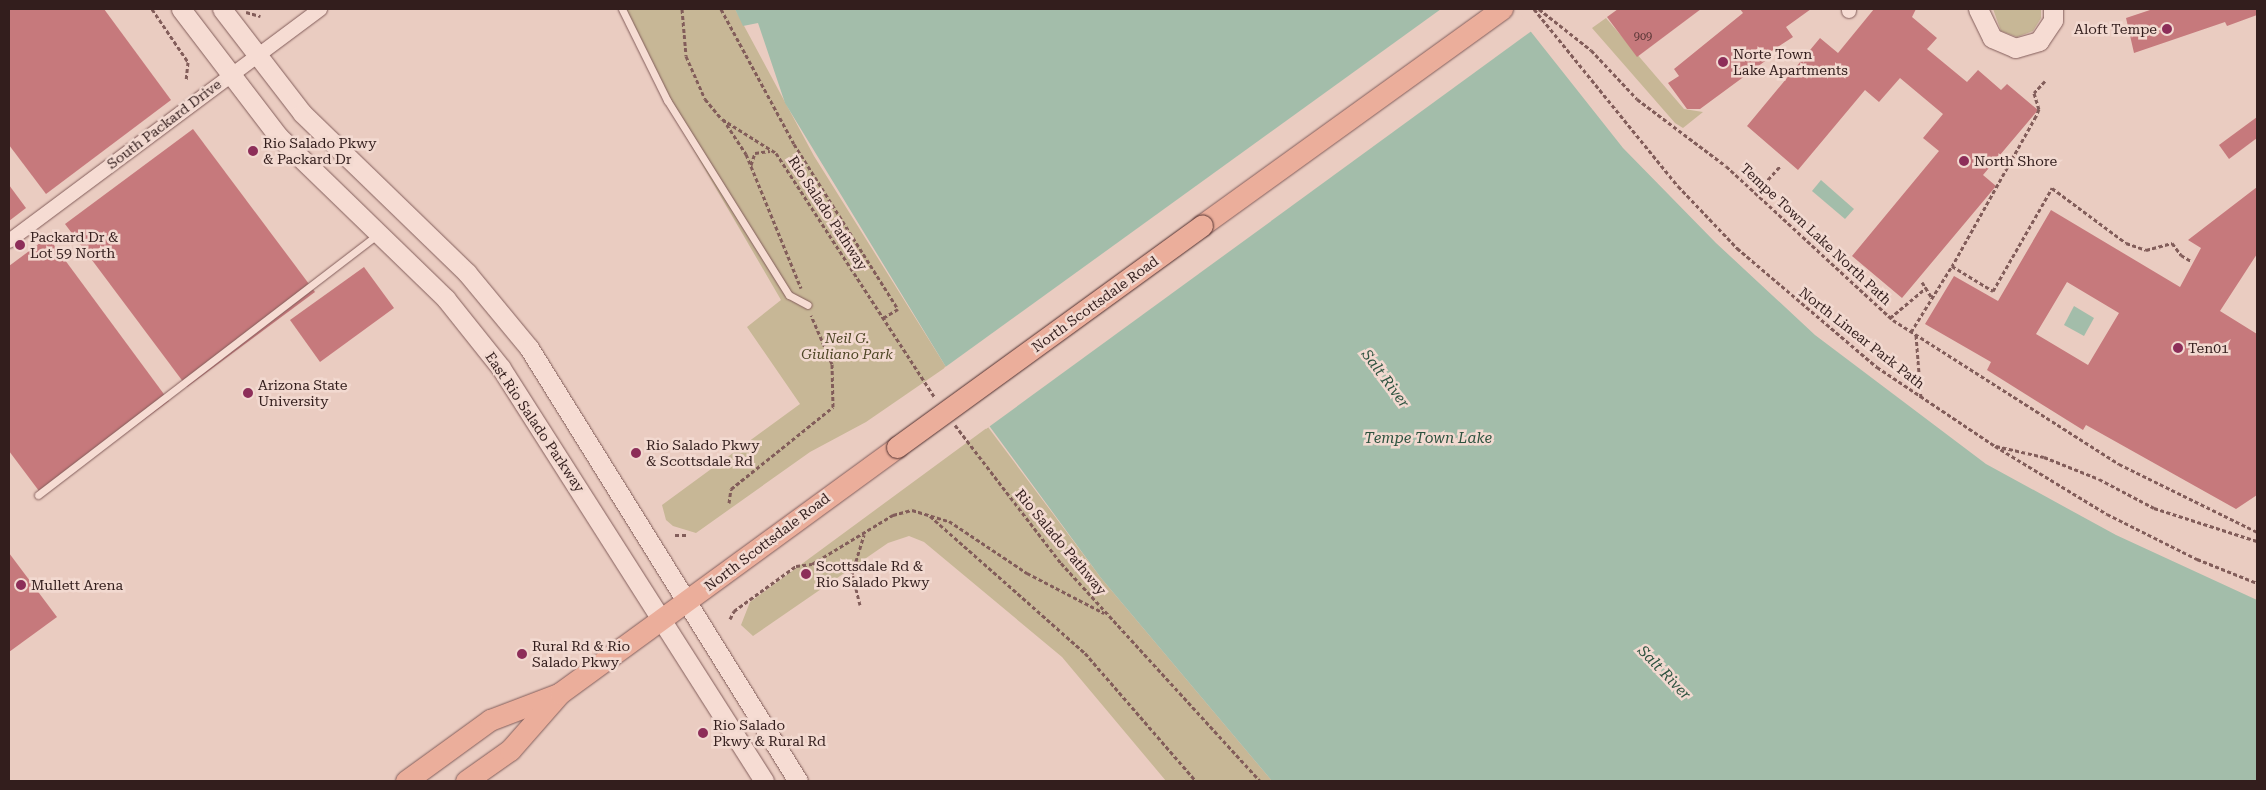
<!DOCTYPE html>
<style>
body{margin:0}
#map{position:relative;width:2266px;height:790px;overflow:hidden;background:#eaccc1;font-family:"Roboto Serif",serif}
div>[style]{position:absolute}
.green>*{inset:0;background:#c7b796}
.water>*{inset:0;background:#a3bdaa}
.pier>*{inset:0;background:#eaccc1}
.building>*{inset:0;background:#c6797c}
.path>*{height:3px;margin-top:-1.5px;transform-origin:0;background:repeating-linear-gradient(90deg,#825d5a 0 4px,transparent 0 6.5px)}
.roads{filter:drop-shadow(0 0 1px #825d5a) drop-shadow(0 0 1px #825d5a)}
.lane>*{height:7px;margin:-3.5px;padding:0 3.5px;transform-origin:3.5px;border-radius:3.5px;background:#f6dcd3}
.street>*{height:14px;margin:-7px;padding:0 7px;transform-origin:7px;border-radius:7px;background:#f6dcd3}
.secondary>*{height:19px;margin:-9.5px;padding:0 9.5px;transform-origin:9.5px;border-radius:9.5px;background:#f6dcd3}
.primary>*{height:21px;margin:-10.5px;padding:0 10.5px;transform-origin:10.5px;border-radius:10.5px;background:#ebae9b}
.bridges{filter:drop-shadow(0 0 1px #502f2e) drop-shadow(0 0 1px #502f2e)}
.primary-bridge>*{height:21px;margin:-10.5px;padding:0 10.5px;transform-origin:10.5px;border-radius:10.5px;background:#ebae9b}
.dots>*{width:14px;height:14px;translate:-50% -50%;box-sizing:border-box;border:2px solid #f2d9d0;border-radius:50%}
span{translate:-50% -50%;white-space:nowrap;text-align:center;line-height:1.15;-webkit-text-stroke:5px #f2d9d0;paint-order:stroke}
.number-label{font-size:11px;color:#583535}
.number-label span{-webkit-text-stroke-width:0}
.poi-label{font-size:14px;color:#331e1d}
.right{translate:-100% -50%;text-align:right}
.left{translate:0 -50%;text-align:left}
.street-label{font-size:14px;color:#331e1d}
.park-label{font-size:14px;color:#4e4625;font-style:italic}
.water-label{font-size:15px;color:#2d523f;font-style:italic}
.frame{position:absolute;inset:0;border:10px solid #331e1d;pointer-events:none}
</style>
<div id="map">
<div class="green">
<div style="clip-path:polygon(622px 9px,735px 9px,814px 156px,946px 367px,866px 422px,810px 452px,696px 533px,673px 526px,666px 520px,662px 505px,800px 404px,747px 327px,781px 300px,664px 99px)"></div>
<div style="clip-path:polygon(1993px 9px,2041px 9px,2041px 18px,2033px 31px,2017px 37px,2001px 31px)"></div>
<div style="clip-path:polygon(1606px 18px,1684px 109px,1703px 112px,1683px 128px,1675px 123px,1592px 28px)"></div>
<div style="clip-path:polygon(988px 427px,1101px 578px,1272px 781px,1166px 781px,1062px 657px,924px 542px,909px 536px,888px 543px,753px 636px,741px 625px,750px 602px)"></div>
</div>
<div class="water">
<div style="clip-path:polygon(735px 9px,1513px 9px,1623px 148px,1716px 243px,1815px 335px,1986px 464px,2116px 535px,2257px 600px,2257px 781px,1272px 781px,1101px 578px,946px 367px,785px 103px,758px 23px,743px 26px)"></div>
<div style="clip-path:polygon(1821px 180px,1854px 209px,1845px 219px,1812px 191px)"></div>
<div style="clip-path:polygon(2074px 306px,2094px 318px,2084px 336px,2064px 325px)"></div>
</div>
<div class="pier">
<div style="clip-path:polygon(1441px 9px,1516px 9px,1533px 30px,986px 429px,944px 368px)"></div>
</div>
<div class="building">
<div style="clip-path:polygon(9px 9px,104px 9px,171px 100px,46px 194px,9px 145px)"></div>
<div style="clip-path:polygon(1618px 9px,1701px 9px,1637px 57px,1607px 17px)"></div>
<div style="clip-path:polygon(1740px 9px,1811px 9px,1786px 27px,1793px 37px,1770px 52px,1772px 56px,1700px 109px,1687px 109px,1668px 83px,1679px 76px,1674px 69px,1743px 13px)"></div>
<div style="clip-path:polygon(1874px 9px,1916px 9px,1912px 17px,1937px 38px,1927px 49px,1967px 82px,1978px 70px,2001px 90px,2007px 84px,2038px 110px,1983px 175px,1996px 186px,1902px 298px,1852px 256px,1939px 151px,1923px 138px,1943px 114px,1900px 78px,1879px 102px,1865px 90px,1798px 170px,1747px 126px,1820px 38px,1838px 53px)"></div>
<div style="clip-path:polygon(2153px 9px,2257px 9px,2257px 15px,2227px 26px,2225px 22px,2134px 53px,2126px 18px)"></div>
<div style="clip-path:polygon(2257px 117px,2257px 138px,2229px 159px,2219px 145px)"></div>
<div style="clip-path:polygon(193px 129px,315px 292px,187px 387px,65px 224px)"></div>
<div style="clip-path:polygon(9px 185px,26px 208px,9px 221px)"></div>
<div style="clip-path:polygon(evenodd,2257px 187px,2257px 254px,2220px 311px,2257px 334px,2257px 495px,2236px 509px,2086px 425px,2083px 430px,1987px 370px,1991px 362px,1925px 324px,1954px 276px,1998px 301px,2051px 210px,2180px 287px,2201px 248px,2188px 240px,2257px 187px,2067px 282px,2119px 313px,2088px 365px,2036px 334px,2067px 282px)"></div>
<div style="clip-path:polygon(48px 237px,169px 401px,42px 495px,9px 451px,9px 266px)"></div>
<div style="clip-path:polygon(364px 267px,394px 308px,320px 362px,290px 320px)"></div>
<div style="clip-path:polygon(9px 553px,57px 617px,9px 652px)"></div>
</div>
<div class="path">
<div style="left:152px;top:9px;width:64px;rotate:55.8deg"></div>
<div style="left:188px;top:62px;width:18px;rotate:96deg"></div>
<div style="left:682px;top:9px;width:47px;rotate:85.1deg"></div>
<div style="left:686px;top:56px;width:47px;rotate:66.2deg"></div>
<div style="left:705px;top:99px;width:26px;rotate:50deg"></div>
<div style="left:722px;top:119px;width:64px;rotate:32.2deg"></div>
<div style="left:776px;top:153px;width:292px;rotate:57deg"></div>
<div style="left:721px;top:9px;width:153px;rotate:61.6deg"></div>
<div style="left:794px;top:144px;width:195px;rotate:57.8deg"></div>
<div style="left:898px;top:309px;width:17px;rotate:149deg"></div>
<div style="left:1534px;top:9px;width:228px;rotate:50.9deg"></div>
<div style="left:1678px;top:186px;width:86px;rotate:46.4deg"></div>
<div style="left:1737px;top:248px;width:184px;rotate:40.4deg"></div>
<div style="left:1877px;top:367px;width:142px;rotate:33.8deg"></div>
<div style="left:1995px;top:446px;width:131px;rotate:31.3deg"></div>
<div style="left:2107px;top:514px;width:101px;rotate:26.6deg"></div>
<div style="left:2197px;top:559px;width:65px;rotate:21.8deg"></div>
<div style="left:1539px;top:9px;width:66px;rotate:38.3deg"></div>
<div style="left:1591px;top:50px;width:67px;rotate:46.8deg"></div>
<div style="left:1637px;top:99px;width:111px;rotate:37deg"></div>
<div style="left:1726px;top:166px;width:227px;rotate:42.7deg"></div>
<div style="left:1893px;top:320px;width:268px;rotate:32.5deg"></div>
<div style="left:2119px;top:464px;width:154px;rotate:26.2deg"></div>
<div style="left:246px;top:12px;width:15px;rotate:16deg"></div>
<div style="left:2045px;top:81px;width:16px;rotate:133deg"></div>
<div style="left:2034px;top:93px;width:17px;rotate:73deg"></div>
<div style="left:2039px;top:109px;width:8px;rotate:113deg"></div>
<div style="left:2036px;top:116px;width:172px;rotate:119.2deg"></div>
<div style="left:1952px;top:266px;width:48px;rotate:31.4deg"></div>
<div style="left:1993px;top:291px;width:119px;rotate:-60.2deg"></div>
<div style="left:2052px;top:188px;width:92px;rotate:36.6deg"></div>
<div style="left:2126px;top:243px;width:21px;rotate:19deg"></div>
<div style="left:2146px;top:250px;width:27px;rotate:-15deg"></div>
<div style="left:2172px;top:243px;width:15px;rotate:53deg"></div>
<div style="left:2181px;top:255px;width:12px;rotate:31deg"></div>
<div style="left:723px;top:119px;width:42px;rotate:56.7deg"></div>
<div style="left:746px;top:154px;width:145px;rotate:67.7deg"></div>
<div style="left:751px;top:165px;width:13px;rotate:-72deg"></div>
<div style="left:755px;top:153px;width:15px;rotate:-8deg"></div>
<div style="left:1755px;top:194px;width:38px;rotate:-48deg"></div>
<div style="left:1922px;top:282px;width:19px;rotate:58deg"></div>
<div style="left:1890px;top:318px;width:48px;rotate:-40deg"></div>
<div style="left:1911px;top:332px;width:78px;rotate:-58.2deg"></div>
<div style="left:1916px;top:335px;width:63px;rotate:85.5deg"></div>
<div style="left:955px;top:425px;width:174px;rotate:52.5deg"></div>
<div style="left:1061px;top:563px;width:295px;rotate:47.6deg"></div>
<div style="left:1996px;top:446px;width:49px;rotate:12.9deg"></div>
<div style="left:2044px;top:457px;width:59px;rotate:21.8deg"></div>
<div style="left:2099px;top:479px;width:62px;rotate:27.8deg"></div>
<div style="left:2154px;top:508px;width:108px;rotate:17.8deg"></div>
<div style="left:729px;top:503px;width:14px;rotate:-82deg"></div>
<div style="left:731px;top:489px;width:131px;rotate:-38.8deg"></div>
<div style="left:833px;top:407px;width:43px;rotate:-91.3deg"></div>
<div style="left:832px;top:364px;width:53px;rotate:-113.2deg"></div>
<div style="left:930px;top:516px;width:207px;rotate:41.5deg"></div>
<div style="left:1085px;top:653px;width:169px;rotate:49.1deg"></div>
<div style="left:675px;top:535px;width:11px"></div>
<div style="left:860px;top:605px;width:32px;rotate:-104deg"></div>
<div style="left:852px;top:574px;width:41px;rotate:-72.9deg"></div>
<div style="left:730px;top:619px;width:9px;rotate:-63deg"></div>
<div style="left:734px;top:611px;width:77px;rotate:-36deg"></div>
<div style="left:796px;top:566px;width:16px;rotate:-7deg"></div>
<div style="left:812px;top:564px;width:95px;rotate:-31.2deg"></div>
<div style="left:893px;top:515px;width:20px;rotate:-15deg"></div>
<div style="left:912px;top:510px;width:39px;rotate:17deg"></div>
<div style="left:949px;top:521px;width:94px;rotate:33.7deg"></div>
<div style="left:1027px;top:573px;width:87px;rotate:27.5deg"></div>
</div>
<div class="roads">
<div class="lane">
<div style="left:622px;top:9px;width:102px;rotate:63.7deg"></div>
<div style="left:667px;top:100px;width:230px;rotate:58deg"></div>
<div style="left:789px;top:295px;width:21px;rotate:28deg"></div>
<div style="left:38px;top:495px;width:427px;rotate:-37.5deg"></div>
</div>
<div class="street">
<div style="left:1849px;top:9px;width:2px;rotate:90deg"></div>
<div style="left:9px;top:241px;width:388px;rotate:-36.7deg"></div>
</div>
<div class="secondary">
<div style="left:181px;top:9px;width:160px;rotate:52.6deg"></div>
<div style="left:278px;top:136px;width:234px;rotate:44.1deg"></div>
<div style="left:446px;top:299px;width:88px;rotate:51.4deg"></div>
<div style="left:501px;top:368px;width:490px;rotate:57.5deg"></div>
<div style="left:222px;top:9px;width:131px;rotate:52.4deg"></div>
<div style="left:302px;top:113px;width:230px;rotate:44.1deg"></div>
<div style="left:467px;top:273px;width:97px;rotate:50.4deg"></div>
<div style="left:529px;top:348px;width:510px;rotate:58.15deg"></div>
<div style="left:1978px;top:9px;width:32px;rotate:64deg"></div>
<div style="left:1992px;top:38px;width:25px;rotate:23deg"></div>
<div style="left:2015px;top:48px;width:25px;rotate:-16deg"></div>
<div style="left:2039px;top:41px;width:25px;rotate:-56deg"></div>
<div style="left:2053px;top:20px;width:11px;rotate:-90deg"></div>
</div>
<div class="primary">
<div style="left:1202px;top:225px;width:370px;rotate:-35.8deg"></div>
<div style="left:406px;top:781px;width:104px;rotate:-36deg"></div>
<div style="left:490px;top:720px;width:73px;rotate:-20.9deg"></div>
<div style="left:466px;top:781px;width:54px;rotate:-35.2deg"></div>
<div style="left:510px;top:750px;width:76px;rotate:-48.7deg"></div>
<div style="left:560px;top:693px;width:417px;rotate:-36.1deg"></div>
</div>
</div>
<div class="bridges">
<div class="primary-bridge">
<div style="left:897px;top:447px;width:377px;rotate:-36deg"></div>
</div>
</div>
<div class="dots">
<div style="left:2167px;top:29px;background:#8d2e59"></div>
<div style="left:1723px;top:62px;background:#8d2e59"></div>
<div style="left:253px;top:151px;background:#8d2e59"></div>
<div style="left:1964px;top:161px;background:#8d2e59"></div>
<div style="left:20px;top:245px;background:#8d2e59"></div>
<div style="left:2178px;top:348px;background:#8d2e59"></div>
<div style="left:248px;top:393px;background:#8d2e59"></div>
<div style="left:636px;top:453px;background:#8d2e59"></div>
<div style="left:806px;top:574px;background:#8d2e59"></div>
<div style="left:21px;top:585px;background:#8d2e59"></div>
<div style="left:522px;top:654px;background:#8d2e59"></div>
<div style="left:703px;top:733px;background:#8d2e59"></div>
</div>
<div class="number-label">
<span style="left:1643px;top:37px">909</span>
</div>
<div class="poi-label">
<span class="right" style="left:2157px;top:29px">Aloft Tempe</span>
<span class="left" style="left:1733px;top:62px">Norte Town<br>Lake Apartments</span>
<span class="left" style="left:263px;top:151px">Rio Salado Pkwy<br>&amp; Packard Dr</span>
<span class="left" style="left:1974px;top:161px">North Shore</span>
<span class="left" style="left:30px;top:245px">Packard Dr &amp;<br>Lot 59 North</span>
<span class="left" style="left:2188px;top:348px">Ten01</span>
<span class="left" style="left:258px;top:393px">Arizona State<br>University</span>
<span class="left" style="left:646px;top:453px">Rio Salado Pkwy<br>&amp; Scottsdale Rd</span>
<span class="left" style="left:816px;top:574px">Scottsdale Rd &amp;<br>Rio Salado Pkwy</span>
<span class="left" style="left:31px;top:585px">Mullett Arena</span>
<span class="left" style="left:532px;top:654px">Rural Rd &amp; Rio<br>Salado Pkwy</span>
<span class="left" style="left:713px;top:733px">Rio Salado<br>Pkwy &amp; Rural Rd</span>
</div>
<div class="street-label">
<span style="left:164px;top:124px;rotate:-37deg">South Packard Drive</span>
<span style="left:828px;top:213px;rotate:57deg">Rio Salado Pathway</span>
<span style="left:1816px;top:234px;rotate:43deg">Tempe Town Lake North Path</span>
<span style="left:1095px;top:304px;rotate:-36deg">North Scottsdale Road</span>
<span style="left:1862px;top:338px;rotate:38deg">North Linear Park Path</span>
<span style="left:535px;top:422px;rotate:56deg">East Rio Salado Parkway</span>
<span style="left:767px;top:542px;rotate:-37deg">North Scottsdale Road</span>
<span style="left:1061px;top:542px;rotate:50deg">Rio Salado Pathway</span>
</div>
<div class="park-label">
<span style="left:847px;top:346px">Neil G.<br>Giuliano Park</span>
</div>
<div class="water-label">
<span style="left:1385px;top:379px;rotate:53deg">Salt River</span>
<span style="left:1428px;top:439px">Tempe Town Lake</span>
<span style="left:1664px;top:673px;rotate:46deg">Salt River</span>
</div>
<div class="frame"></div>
</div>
